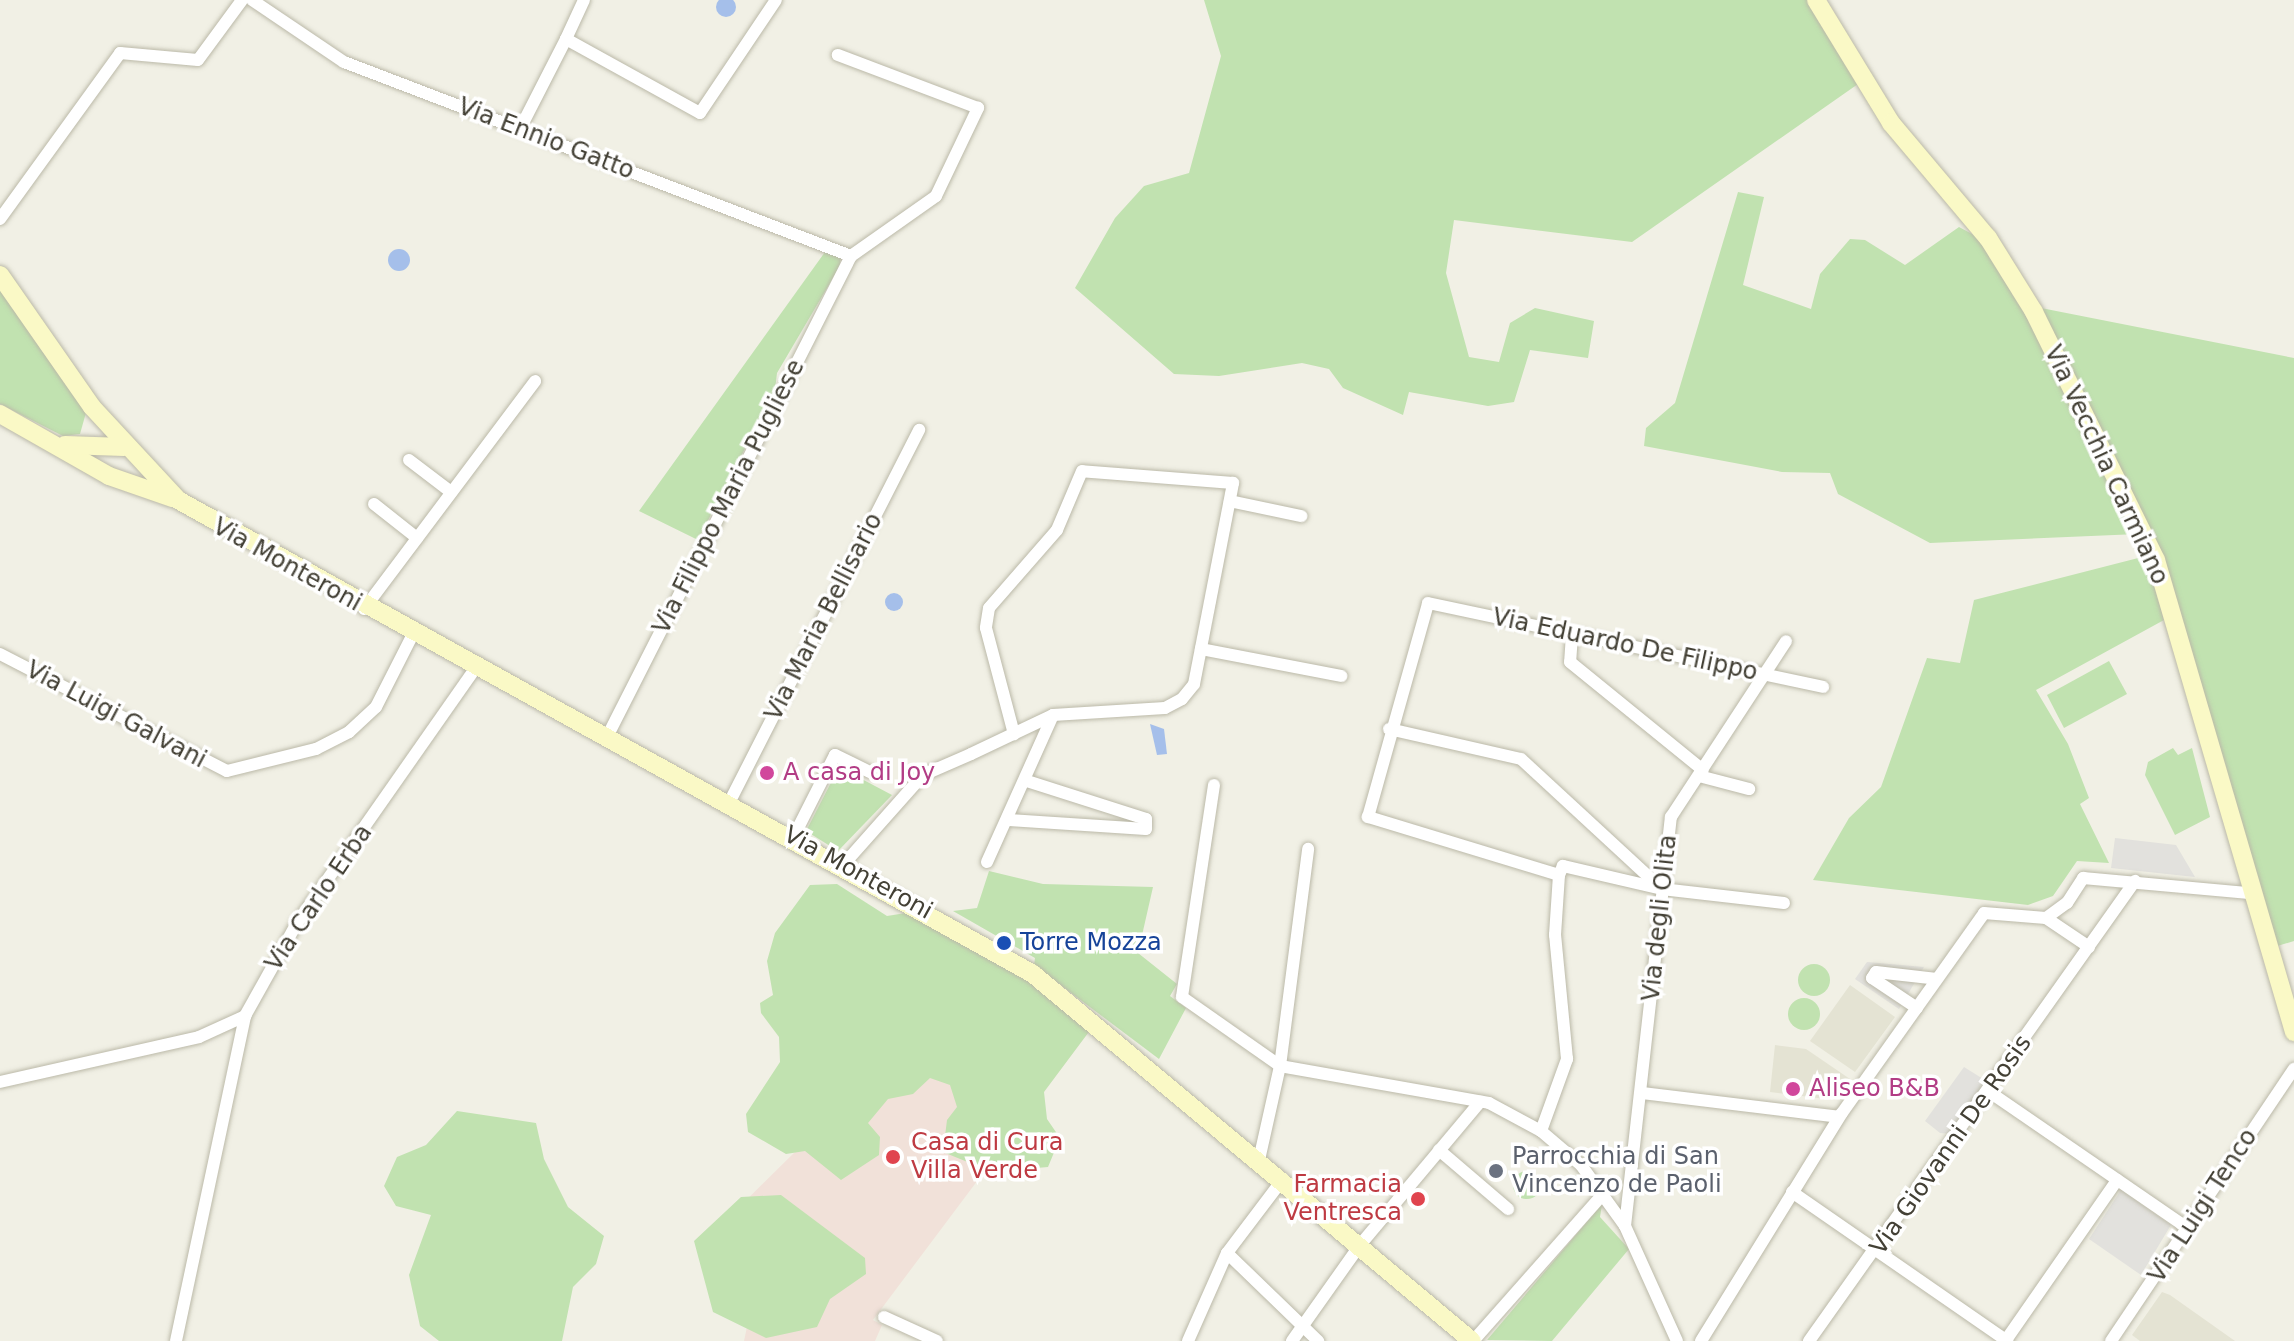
<!DOCTYPE html>
<style>
body{margin:0}
#map{position:relative;width:2294px;height:1341px;overflow:hidden;background:#f1f0e5;font-family:"DejaVu Sans",sans-serif}
div>[style]{position:absolute}
.residential>*{inset:0;background:#e4e3d3}
.medical>*{inset:0;background:#f1e1d9}
.green>*{inset:0;background:#c1e2b0}
.round{border-radius:50%}
.parking>*{inset:0;background:#e2e1dd}
.water>*{inset:0;background:#a5bfea}
.roads{filter:drop-shadow(0 0 2px #bbb9a8) drop-shadow(0 0 2px #bbb9a8)}
.street>*{height:12px;margin:-6px;padding:0 6px;transform-origin:6px;border-radius:6px;background:#fff}
.secondary>*{height:18px;margin:-9px;padding:0 9px;transform-origin:9px;border-radius:9px;background:#faf9c6}
.dots>*{width:22px;height:22px;translate:-50% -50%;box-sizing:border-box;border:4px solid #fff;border-radius:50%}
span{translate:-50% -50%;white-space:nowrap;text-align:center;line-height:1.15;-webkit-text-stroke:7px #fff;paint-order:stroke}
.street-label{font-size:24px;color:#434035}
.hotel-label{font-size:24px;color:#b23c85}
.left{translate:0 -50%;text-align:left}
.transit-label{font-size:24px;color:#164399}
.health-label{font-size:24px;color:#be3a42}
.right{translate:-100% -50%;text-align:right}
.worship-label{font-size:24px;color:#5b616d}
</style>
<div id="map">
<div class="residential">
<div style="clip-path:polygon(1850px 985px,1895px 1017px,1855px 1072px,1810px 1041px)"></div>
<div style="clip-path:polygon(1775px 1045px,1806px 1049px,1850px 1079px,1834px 1100px,1770px 1092px)"></div>
<div style="clip-path:polygon(2162px 1292px,2170px 1295px,2235px 1341px,2140px 1341px,2132px 1335px)"></div>
</div>
<div class="medical">
<div style="clip-path:polygon(1091px 1029px,873px 1320px,882px 1325px,875px 1341px,744px 1341px,758px 1275px,724px 1222px,800px 1147px,861px 1061px)"></div>
</div>
<div class="green">
<div style="clip-path:polygon(1204px 0,1813px 0,1858px 84px,1632px 242px,1454px 220px,1446px 273px,1469px 357px,1499px 362px,1510px 323px,1535px 308px,1594px 321px,1588px 358px,1530px 350px,1514px 402px,1488px 406px,1409px 392px,1403px 415px,1343px 388px,1329px 369px,1302px 363px,1219px 376px,1174px 374px,1075px 288px,1115px 218px,1144px 186px,1189px 173px,1221px 56px)"></div>
<div style="clip-path:polygon(1738px 192px,1764px 197px,1743px 285px,1811px 309px,1820px 274px,1850px 239px,1865px 240px,1905px 265px,1959px 227px,1985px 241px,2031px 313px,2138px 534px,1930px 543px,1838px 494px,1830px 473px,1782px 472px,1644px 446px,1646px 428px,1675px 403px)"></div>
<div style="clip-path:polygon(825px 252px,840px 258px,840px 266px,777px 373px,775px 390px,698px 540px,639px 511px)"></div>
<div style="clip-path:polygon(0 285px,87px 409px,80px 434px,63px 436px,0 404px)"></div>
<div style="clip-path:polygon(2041px 308px,2294px 358px,2294px 941px,2274px 947px,2186px 637px)"></div>
<div style="clip-path:polygon(2146px 556px,2164px 620px,2036px 690px,2068px 744px,2089px 798px,2080px 804px,2109px 863px,2077px 861px,2053px 896px,2028px 905px,1813px 880px,1849px 818px,1881px 787px,1927px 658px,1960px 663px,1974px 600px)"></div>
<div style="clip-path:polygon(2109px 661px,2127px 694px,2064px 728px,2047px 695px)"></div>
<div style="clip-path:polygon(2173px 748px,2178px 755px,2192px 748px,2210px 817px,2175px 835px,2145px 775px,2148px 762px)"></div>
<div style="clip-path:polygon(839px 767px,892px 795px,838px 851px,806px 831px)"></div>
<div style="clip-path:polygon(989px 871px,1043px 884px,1153px 887px,1138px 953px,1177px 984px,1170px 996px,1186px 1008px,1159px 1059px,1034px 965px,1035px 958px,953px 911px,977px 908px)"></div>
<div style="clip-path:polygon(837px 884px,887px 916px,912px 912px,1039px 988px,1091px 1029px,1044px 1092px,1047px 1119px,1060px 1138px,1048px 1167px,992px 1172px,943px 1152px,947px 1120px,957px 1107px,950px 1085px,930px 1078px,913px 1094px,888px 1099px,868px 1123px,880px 1137px,879px 1155px,841px 1180px,805px 1151px,786px 1154px,748px 1132px,746px 1114px,780px 1062px,779px 1037px,761px 1013px,760px 1003px,773px 995px,767px 961px,775px 933px,810px 885px)"></div>
<div class="round" style="left:1798px;top:964px;width:32px;height:32px"></div>
<div class="round" style="left:1788px;top:998px;width:32px;height:32px"></div>
<div style="clip-path:polygon(457px 1111px,536px 1123px,544px 1159px,568px 1207px,604px 1236px,596px 1264px,573px 1287px,562px 1341px,439px 1341px,420px 1326px,409px 1275px,431px 1215px,396px 1206px,384px 1186px,397px 1157px,426px 1145px)"></div>
<div class="round" style="left:1513px;top:1171px;width:28px;height:28px"></div>
<div style="clip-path:polygon(781px 1195px,865px 1258px,866px 1274px,830px 1299px,817px 1327px,766px 1338px,713px 1312px,694px 1241px,741px 1197px)"></div>
<div style="clip-path:polygon(1602px 1204px,1600px 1217px,1629px 1249px,1552px 1341px,1487px 1340px)"></div>
</div>
<div class="parking">
<div style="clip-path:polygon(2115px 838px,2176px 845px,2195px 877px,2111px 868px)"></div>
<div style="clip-path:polygon(1867px 962px,1924px 967px,1899px 1009px,1855px 979px)"></div>
<div style="clip-path:polygon(1964px 1067px,1988px 1082px,1952px 1134px,1940px 1133px,1925px 1121px)"></div>
<div style="clip-path:polygon(2121px 1190px,2171px 1225px,2141px 1275px,2089px 1239px)"></div>
</div>
<div class="water">
<div class="round" style="left:716px;top:-3px;width:20px;height:20px"></div>
<div class="round" style="left:388px;top:249px;width:22px;height:22px"></div>
<div class="round" style="left:885px;top:593px;width:18px;height:18px"></div>
<div style="clip-path:polygon(1150px 724px,1164px 729px,1167px 754px,1157px 755px)"></div>
</div>
<div class="roads">
<div class="street">
<div style="left:252px;top:0;width:111px;rotate:34deg"></div>
<div style="left:344px;top:62px;width:543px;rotate:20.94deg"></div>
<div style="left:584px;top:0;width:43px;rotate:114.8deg"></div>
<div style="left:566px;top:39px;width:153px;rotate:28.9deg"></div>
<div style="left:700px;top:113px;width:136px;rotate:-56.1deg"></div>
<div style="left:520px;top:129px;width:101px;rotate:-62.9deg"></div>
<div style="left:0;top:219px;width:205px;rotate:-54.1deg"></div>
<div style="left:120px;top:53px;width:78px;rotate:5.1deg"></div>
<div style="left:198px;top:60px;width:74px;rotate:-53.7deg"></div>
<div style="left:409px;top:460px;width:53px;rotate:37.3deg"></div>
<div style="left:1230px;top:501px;width:73px;rotate:11.9deg"></div>
<div style="left:374px;top:504px;width:55px;rotate:38.3deg"></div>
<div style="left:364px;top:609px;width:285px;rotate:-53.1deg"></div>
<div style="left:1572px;top:635px;width:27px;rotate:94deg"></div>
<div style="left:1570px;top:662px;width:171px;rotate:39.1deg"></div>
<div style="left:1201px;top:649px;width:143px;rotate:10.9deg"></div>
<div style="left:0;top:654px;width:255px;rotate:27.3deg"></div>
<div style="left:227px;top:771px;width:92px;rotate:-13.9deg"></div>
<div style="left:316px;top:749px;width:37px;rotate:-27deg"></div>
<div style="left:349px;top:732px;width:37px;rotate:-43deg"></div>
<div style="left:376px;top:707px;width:82px;rotate:-63.1deg"></div>
<div style="left:1389px;top:729px;width:135px;rotate:12.8deg"></div>
<div style="left:1521px;top:759px;width:192px;rotate:42.7deg"></div>
<div style="left:607px;top:737px;width:539px;rotate:-63.1deg"></div>
<div style="left:851px;top:256px;width:104px;rotate:-35.2deg"></div>
<div style="left:936px;top:196px;width:98px;rotate:-64.5deg"></div>
<div style="left:978px;top:108px;width:150px;rotate:-159.3deg"></div>
<div style="left:1699px;top:776px;width:52px;rotate:14.6deg"></div>
<div style="left:1214px;top:785px;width:214px;rotate:98.6deg"></div>
<div style="left:1182px;top:997px;width:120px;rotate:35.1deg"></div>
<div style="left:729px;top:803px;width:419px;rotate:-63deg"></div>
<div style="left:1009px;top:820px;width:137px;rotate:3.8deg"></div>
<div style="left:1146px;top:829px;width:10px;rotate:-90deg"></div>
<div style="left:1146px;top:819px;width:125px;rotate:-162.3deg"></div>
<div style="left:793px;top:838px;width:93px;rotate:-63.2deg"></div>
<div style="left:835px;top:755px;width:39px;rotate:26deg"></div>
<div style="left:987px;top:862px;width:161px;rotate:-65.8deg"></div>
<div style="left:844px;top:864px;width:119px;rotate:-48.4deg"></div>
<div style="left:923px;top:775px;width:52px;rotate:-23.6deg"></div>
<div style="left:971px;top:754px;width:91px;rotate:-25.4deg"></div>
<div style="left:1053px;top:715px;width:112px;rotate:-3.6deg"></div>
<div style="left:1165px;top:708px;width:19px;rotate:-28deg"></div>
<div style="left:1182px;top:699px;width:19px;rotate:-51deg"></div>
<div style="left:1194px;top:684px;width:205px;rotate:-79deg"></div>
<div style="left:1233px;top:483px;width:151px;rotate:-175.5deg"></div>
<div style="left:1082px;top:471px;width:64px;rotate:113deg"></div>
<div style="left:1057px;top:530px;width:103px;rotate:131.1deg"></div>
<div style="left:989px;top:608px;width:20px;rotate:99deg"></div>
<div style="left:986px;top:628px;width:110px;rotate:75.2deg"></div>
<div style="left:1784px;top:903px;width:123px;rotate:-173.5deg"></div>
<div style="left:1662px;top:889px;width:102px;rotate:-166.9deg"></div>
<div style="left:1563px;top:866px;width:10px;rotate:114deg"></div>
<div style="left:1559px;top:875px;width:200px;rotate:-163.1deg"></div>
<div style="left:1368px;top:817px;width:222px;rotate:-74.3deg"></div>
<div style="left:1428px;top:603px;width:404px;rotate:12deg"></div>
<div style="left:2046px;top:918px;width:26px;rotate:-36deg"></div>
<div style="left:2067px;top:903px;width:30px;rotate:-57deg"></div>
<div style="left:2083px;top:878px;width:167px;rotate:5.2deg"></div>
<div style="left:1917px;top:1008px;width:54px;rotate:-146.3deg"></div>
<div style="left:1872px;top:978px;width:7px;rotate:-56deg"></div>
<div style="left:1876px;top:972px;width:61px;rotate:6.5deg"></div>
<div style="left:1280px;top:1066px;width:219px;rotate:-82.6deg"></div>
<div style="left:0;top:1082px;width:204px;rotate:-12.7deg"></div>
<div style="left:199px;top:1037px;width:51px;rotate:-24.5deg"></div>
<div style="left:1642px;top:1093px;width:198px;rotate:6.9deg"></div>
<div style="left:1991px;top:1093px;width:237px;rotate:34.5deg"></div>
<div style="left:1541px;top:1131px;width:77px;rotate:-70.1deg"></div>
<div style="left:1567px;top:1059px;width:125px;rotate:-95.5deg"></div>
<div style="left:1555px;top:935px;width:60px;rotate:-86.2deg"></div>
<div style="left:1439px;top:1150px;width:91px;rotate:40.5deg"></div>
<div style="left:1259px;top:1160px;width:96px;rotate:-77.4deg"></div>
<div style="left:1280px;top:1066px;width:212px;rotate:10deg"></div>
<div style="left:1489px;top:1103px;width:59px;rotate:28.3deg"></div>
<div style="left:1541px;top:1131px;width:52px;rotate:40.4deg"></div>
<div style="left:1581px;top:1165px;width:75px;rotate:54.2deg"></div>
<div style="left:1625px;top:1226px;width:126px;rotate:65.7deg"></div>
<div style="left:1792px;top:1192px;width:262px;rotate:34.7deg"></div>
<div style="left:1625px;top:1226px;width:412px;rotate:-83.6deg"></div>
<div style="left:1671px;top:817px;width:210px;rotate:-56.8deg"></div>
<div style="left:1227px;top:1253px;width:127px;rotate:44deg"></div>
<div style="left:884px;top:1317px;width:58px;rotate:24.4deg"></div>
<div style="left:2006px;top:1340px;width:195px;rotate:-55.2deg"></div>
<div style="left:176px;top:1341px;width:332px;rotate:-78deg"></div>
<div style="left:245px;top:1016px;width:107px;rotate:-60.8deg"></div>
<div style="left:297px;top:923px;width:314px;rotate:-55deg"></div>
<div style="left:1188px;top:1341px;width:96px;rotate:-66.1deg"></div>
<div style="left:1227px;top:1253px;width:93px;rotate:-52.9deg"></div>
<div style="left:1292px;top:1341px;width:118px;rotate:-54.7deg"></div>
<div style="left:1360px;top:1245px;width:187px;rotate:-50deg"></div>
<div style="left:1473px;top:1341px;width:196px;rotate:-48.5deg"></div>
<div style="left:1701px;top:1341px;width:268px;rotate:-58.3deg"></div>
<div style="left:1842px;top:1113px;width:245px;rotate:-54.6deg"></div>
<div style="left:1984px;top:913px;width:62px;rotate:4.6deg"></div>
<div style="left:2046px;top:918px;width:52px;rotate:34deg"></div>
<div style="left:1809px;top:1341px;width:564px;rotate:-54.67deg"></div>
<div style="left:2111px;top:1341px;width:328px;rotate:-56.1deg"></div>
</div>
<div class="secondary">
<div style="left:1816px;top:0;width:144px;rotate:58.6deg"></div>
<div style="left:1891px;top:123px;width:150px;rotate:49.9deg"></div>
<div style="left:1988px;top:238px;width:87px;rotate:58.1deg"></div>
<div style="left:2034px;top:312px;width:276px;rotate:63.8deg"></div>
<div style="left:2156px;top:560px;width:492px;rotate:73.7deg"></div>
<div style="left:0;top:275px;width:161px;rotate:55.1deg"></div>
<div style="left:92px;top:407px;width:127px;rotate:47.2deg"></div>
<div style="left:178px;top:500px;width:978px;rotate:29deg"></div>
<div style="left:1033px;top:974px;width:572px;rotate:39.9deg"></div>
<div style="left:0;top:414px;width:125px;rotate:29.6deg"></div>
<div style="left:109px;top:476px;width:67px;rotate:19.2deg"></div>
<div style="left:65px;top:445px;width:59px;rotate:1.9deg"></div>
</div>
</div>
<div class="dots">
<div style="left:767px;top:773px;background:#d1479c"></div>
<div style="left:1004px;top:943px;background:#1a4fb4"></div>
<div style="left:1793px;top:1089px;background:#d1479c"></div>
<div style="left:893px;top:1157px;background:#e0444e"></div>
<div style="left:1496px;top:1171px;background:#6b7280"></div>
<div style="left:1418px;top:1199px;background:#e0444e"></div>
</div>
<div class="street-label">
<span style="left:546px;top:139px;rotate:21deg">Via Ennio Gatto</span>
<span style="left:2106px;top:465px;rotate:65deg">Via Vecchia Carmiano</span>
<span style="left:729px;top:497px;rotate:-63deg">Via Filippo Maria Pugliese</span>
<span style="left:287px;top:565px;rotate:29deg">Via Monteroni</span>
<span style="left:824px;top:617px;rotate:-63deg">Via Maria Bellisario</span>
<span style="left:1625px;top:645px;rotate:12deg">Via Eduardo De Filippo</span>
<span style="left:116px;top:715px;rotate:28deg">Via Luigi Galvani</span>
<span style="left:858px;top:873px;rotate:29deg">Via Monteroni</span>
<span style="left:319px;top:898px;rotate:-56deg">Via Carlo Erba</span>
<span style="left:1660px;top:918px;rotate:-84deg">Via degli Olita</span>
<span style="left:1951px;top:1145px;rotate:-55deg">Via Giovanni De Rosis</span>
<span style="left:2203px;top:1206px;rotate:-57deg">Via Luigi Tenco</span>
</div>
<div class="hotel-label">
<span class="left" style="left:783px;top:773px">A casa di Joy</span>
<span class="left" style="left:1809px;top:1089px">Aliseo B&amp;B</span>
</div>
<div class="transit-label">
<span class="left" style="left:1020px;top:943px">Torre Mozza</span>
</div>
<div class="health-label">
<span class="left" style="left:911px;top:1157px">Casa di Cura<br>Villa Verde</span>
<span class="right" style="left:1402px;top:1199px">Farmacia<br>Ventresca</span>
</div>
<div class="worship-label">
<span class="left" style="left:1512px;top:1171px">Parrocchia di San<br>Vincenzo de Paoli</span>
</div>
</div>
